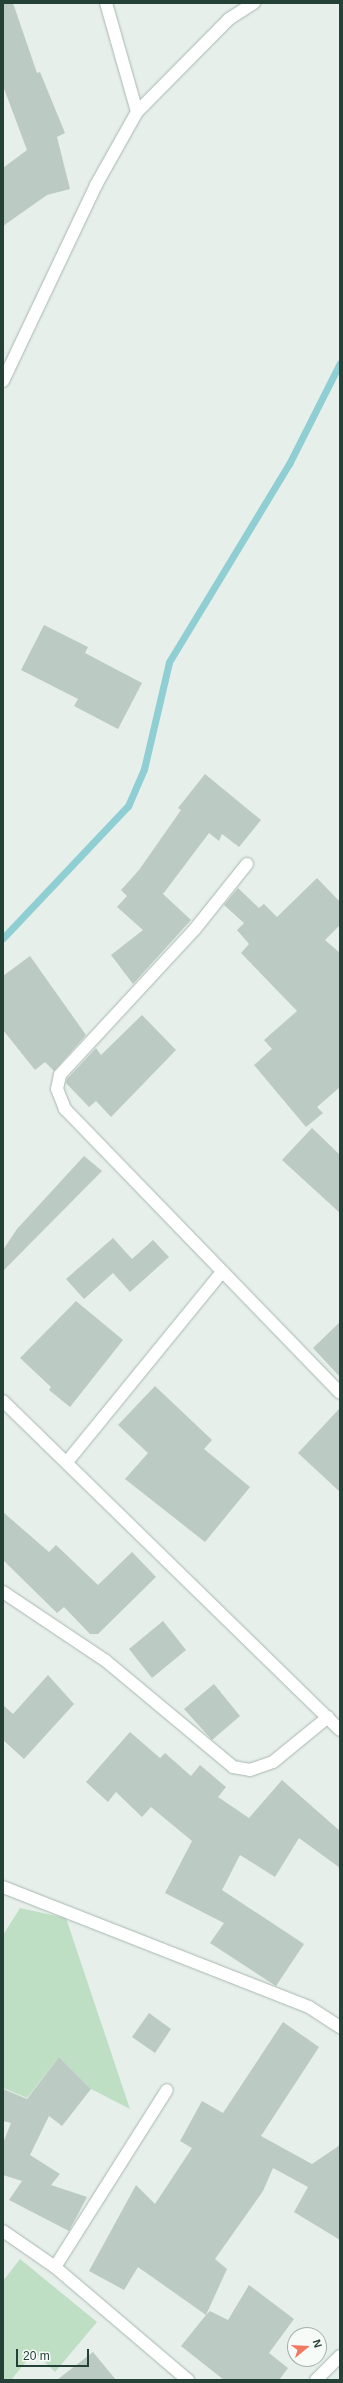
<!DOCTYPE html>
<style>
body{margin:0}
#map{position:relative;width:343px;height:2383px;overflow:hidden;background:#e6efea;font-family:Arial,sans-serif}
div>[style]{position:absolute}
.green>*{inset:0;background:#bfdfc5}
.stream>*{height:7px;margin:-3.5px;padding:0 3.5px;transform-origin:3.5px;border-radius:3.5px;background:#8fced3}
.building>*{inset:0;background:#bbcac3}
.roads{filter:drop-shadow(0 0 1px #a8b7b1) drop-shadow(0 0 1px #a8b7b1)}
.minor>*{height:12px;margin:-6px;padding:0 6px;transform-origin:6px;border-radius:6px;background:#fff}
span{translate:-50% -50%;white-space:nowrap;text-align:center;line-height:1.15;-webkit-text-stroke:3.5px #f7fbf8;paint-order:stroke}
.frame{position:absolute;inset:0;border:4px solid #244137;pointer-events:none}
.north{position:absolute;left:287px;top:2327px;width:40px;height:40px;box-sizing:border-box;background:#f7fbf8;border:1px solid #a3b1ab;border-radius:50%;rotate:72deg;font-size:11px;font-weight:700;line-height:16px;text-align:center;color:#244137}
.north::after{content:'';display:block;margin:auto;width:14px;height:18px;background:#f27961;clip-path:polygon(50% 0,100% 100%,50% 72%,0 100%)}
.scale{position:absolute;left:16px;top:2349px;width:73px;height:18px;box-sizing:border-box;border:2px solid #244137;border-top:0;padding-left:5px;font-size:12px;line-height:14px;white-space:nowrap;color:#244137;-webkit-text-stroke:3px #f7fbf8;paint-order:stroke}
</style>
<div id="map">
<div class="green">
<div style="clip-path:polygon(20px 1908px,66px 1918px,130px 2109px,91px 2089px,59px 2057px,27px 2098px,3px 2088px,3px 1935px)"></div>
<div style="clip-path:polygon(20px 2259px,97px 2322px,55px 2372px,34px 2352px,11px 2380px,3px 2380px,3px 2281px)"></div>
</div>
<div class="stream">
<div style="left:3px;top:938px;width:182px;rotate:-46.6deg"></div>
<div style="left:128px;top:806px;width:40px;rotate:-66.6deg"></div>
<div style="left:144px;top:769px;width:110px;rotate:-76.8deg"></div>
<div style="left:169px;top:662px;width:232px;rotate:-58.8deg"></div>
<div style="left:289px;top:464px;width:113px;rotate:-63.2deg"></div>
</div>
<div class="building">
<div style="clip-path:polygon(3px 3px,13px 3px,37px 73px,40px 72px,65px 133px,57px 137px,70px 189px,47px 195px,3px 226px,3px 168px,27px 150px,3px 86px)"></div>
<div style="clip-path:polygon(44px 625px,88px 647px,85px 653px,142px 683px,118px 729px,74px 706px,78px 699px,21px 670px)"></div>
<div style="clip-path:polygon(205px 774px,261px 820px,239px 847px,222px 834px,219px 841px,209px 833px,163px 894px,191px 920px,133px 984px,111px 955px,143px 930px,117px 907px,127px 896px,121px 890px,139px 870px,181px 810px,178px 808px)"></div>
<div style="clip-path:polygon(317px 878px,340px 902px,340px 925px,325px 940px,340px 953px,340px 1087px,317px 1107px,323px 1113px,306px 1127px,254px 1065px,272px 1049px,264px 1040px,297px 1011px,241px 953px,249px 944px,237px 930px,244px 923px,224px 905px,238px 888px,259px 908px,264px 904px,277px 917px)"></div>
<div style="clip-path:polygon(30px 956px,86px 1035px,54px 1071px,45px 1062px,35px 1070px,3px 1030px,3px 976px)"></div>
<div style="clip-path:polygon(142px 1015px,176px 1050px,111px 1117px,96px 1101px,89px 1107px,66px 1083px,67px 1079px,96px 1048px,101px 1055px)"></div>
<div style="clip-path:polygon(312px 1128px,340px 1155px,340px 1213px,282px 1160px)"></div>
<div style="clip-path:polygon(84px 1156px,102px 1171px,3px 1271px,3px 1250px,17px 1229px)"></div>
<div style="clip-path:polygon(113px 1238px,132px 1259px,153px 1240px,169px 1257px,130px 1292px,113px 1273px,84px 1299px,66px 1279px)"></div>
<div style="clip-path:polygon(76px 1301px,123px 1340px,70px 1407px,49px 1390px,51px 1387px,20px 1358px)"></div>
<div style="clip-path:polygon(340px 1322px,340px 1377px,313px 1348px)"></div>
<div style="clip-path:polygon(155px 1386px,212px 1440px,204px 1449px,250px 1487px,205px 1542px,125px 1479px,148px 1453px,118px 1425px)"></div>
<div style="clip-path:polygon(340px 1408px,340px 1492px,298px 1453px)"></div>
<div style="clip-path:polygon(3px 1512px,49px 1552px,56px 1545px,98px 1585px,132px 1552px,156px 1577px,98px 1634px,90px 1634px,64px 1607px,57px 1613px,3px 1560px)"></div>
<div style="clip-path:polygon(163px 1621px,186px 1650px,152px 1678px,129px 1649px)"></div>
<div style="clip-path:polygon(48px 1675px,74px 1704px,24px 1759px,3px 1740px,3px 1705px,13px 1714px)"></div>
<div style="clip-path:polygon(214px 1684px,240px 1716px,212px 1740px,184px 1709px)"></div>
<div style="clip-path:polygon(130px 1732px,160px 1758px,165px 1753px,191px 1776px,200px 1765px,226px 1787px,218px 1797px,249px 1818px,282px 1780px,340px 1831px,340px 1868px,299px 1838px,275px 1877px,240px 1855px,222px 1890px,304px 1944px,276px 1986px,210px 1943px,224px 1923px,165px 1893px,192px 1841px,151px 1807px,142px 1817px,116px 1792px,108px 1802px,86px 1782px)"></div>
<div style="clip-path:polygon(149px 2013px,171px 2029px,155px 2053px,132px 2037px)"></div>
<div style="clip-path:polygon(283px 2022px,319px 2047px,261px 2136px,312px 2164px,340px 2145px,340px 2240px,294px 2212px,308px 2187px,273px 2168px,263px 2191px,215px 2259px,227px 2269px,206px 2315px,210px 2311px,228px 2320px,249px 2285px,294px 2319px,269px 2353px,288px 2368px,279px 2380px,224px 2380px,181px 2346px,206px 2315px,138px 2267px,124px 2290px,89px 2271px,136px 2185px,155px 2204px,192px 2148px,180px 2141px,202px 2101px,223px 2113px)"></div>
<div style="clip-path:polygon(59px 2057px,91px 2089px,62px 2126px,49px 2116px,30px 2155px,60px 2174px,51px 2185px,87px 2197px,69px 2231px,9px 2200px,22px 2181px,3px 2175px,3px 2143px,11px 2123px,3px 2121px,3px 2089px,27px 2099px)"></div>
<div style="clip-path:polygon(93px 2352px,116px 2380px,57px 2380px)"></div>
</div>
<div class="roads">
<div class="minor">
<div style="left:106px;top:3px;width:113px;rotate:74.1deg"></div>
<div style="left:3px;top:381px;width:217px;rotate:-64.6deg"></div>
<div style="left:96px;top:185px;width:84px;rotate:-60.7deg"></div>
<div style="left:137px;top:112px;width:131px;rotate:-45.3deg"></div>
<div style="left:229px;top:19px;width:30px;rotate:-33deg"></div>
<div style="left:247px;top:864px;width:83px;rotate:128.7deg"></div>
<div style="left:195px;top:929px;width:199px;rotate:132.8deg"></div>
<div style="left:60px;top:1075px;width:14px;rotate:102deg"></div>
<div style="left:57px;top:1089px;width:22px;rotate:68deg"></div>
<div style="left:65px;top:1109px;width:395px;rotate:45.9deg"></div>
<div style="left:3px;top:1401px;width:471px;rotate:44.3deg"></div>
<div style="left:67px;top:1462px;width:244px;rotate:-50.8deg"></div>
<div style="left:3px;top:1592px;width:124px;rotate:33.8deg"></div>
<div style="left:106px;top:1661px;width:165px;rotate:39.8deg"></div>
<div style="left:233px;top:1767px;width:17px;rotate:10deg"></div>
<div style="left:250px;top:1770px;width:24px;rotate:-19deg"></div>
<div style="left:273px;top:1762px;width:71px;rotate:-39.3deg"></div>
<div style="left:3px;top:1887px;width:329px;rotate:21.4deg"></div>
<div style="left:309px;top:2007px;width:37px;rotate:33deg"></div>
<div style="left:3px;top:2231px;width:63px;rotate:34.7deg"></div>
<div style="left:55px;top:2267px;width:175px;rotate:40.4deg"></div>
<div style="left:55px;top:2267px;width:209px;rotate:-57.7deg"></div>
<div style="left:316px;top:2380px;width:34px;rotate:-45deg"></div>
</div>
</div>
<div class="frame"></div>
<div class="north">N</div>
<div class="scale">20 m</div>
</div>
